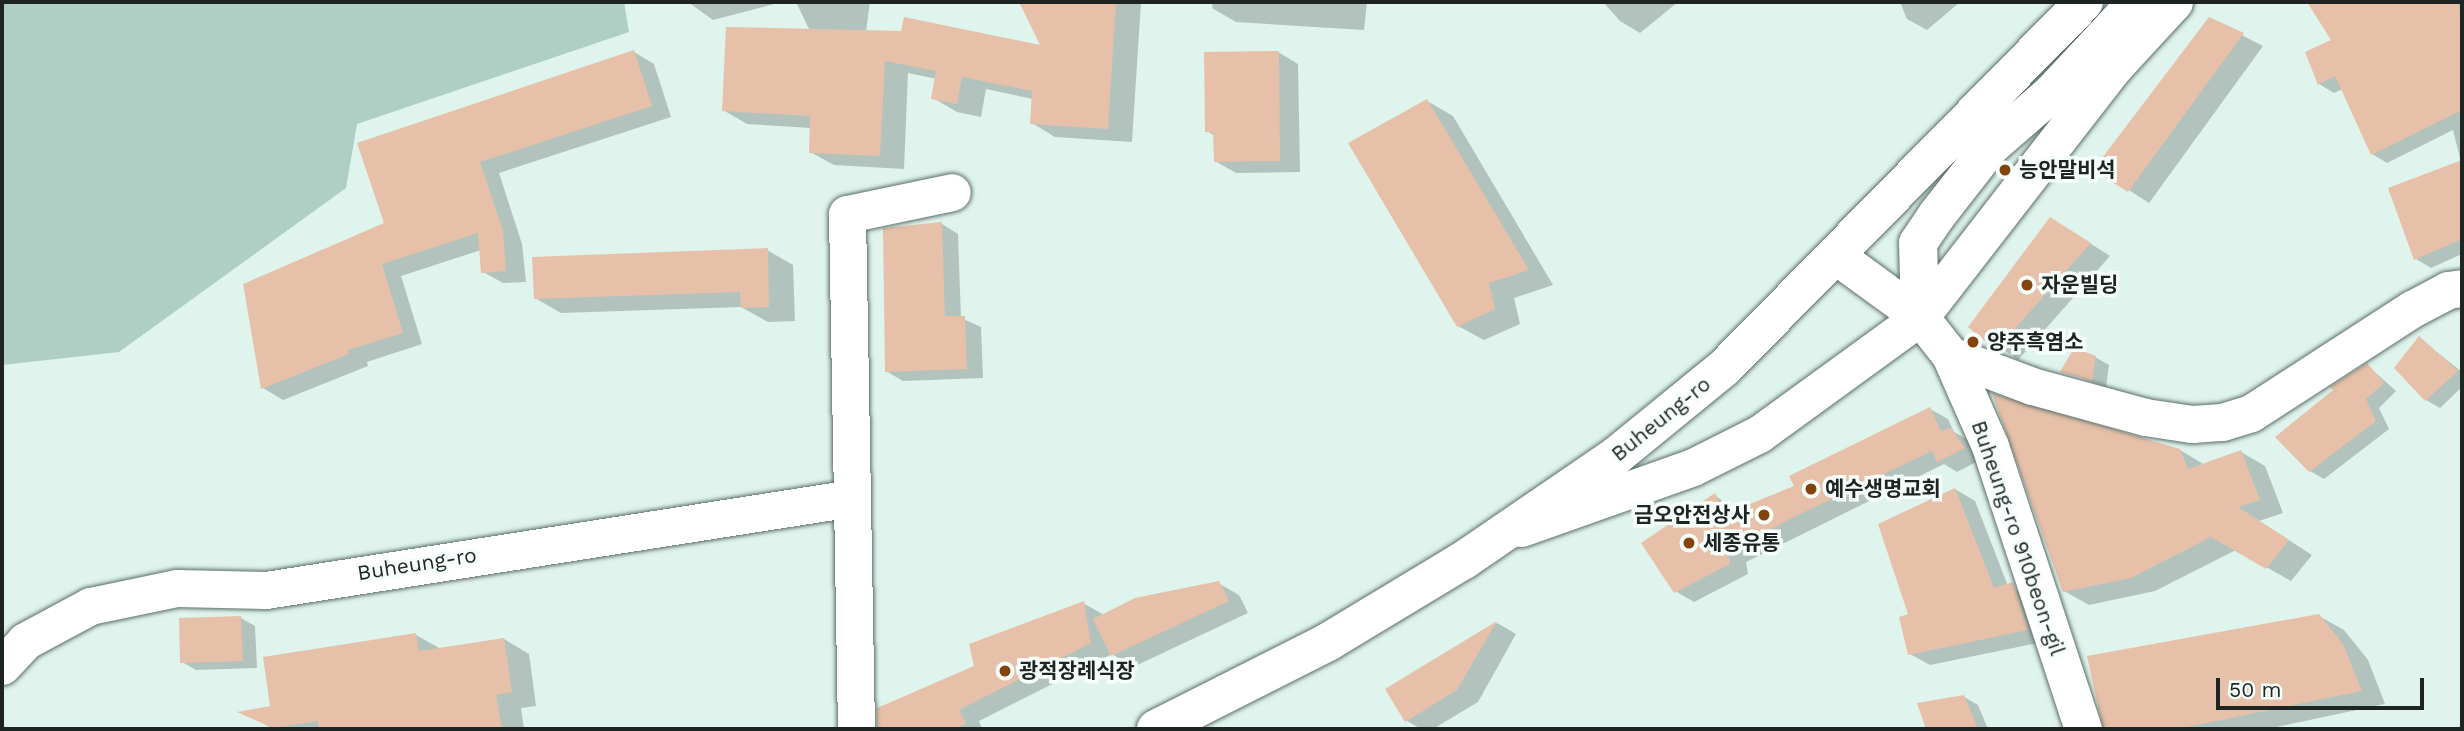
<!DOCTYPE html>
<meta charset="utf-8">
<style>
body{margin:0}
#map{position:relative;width:2464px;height:731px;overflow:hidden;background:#dff4ed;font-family:"Work Sans","Noto Sans KR",sans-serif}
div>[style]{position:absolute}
.green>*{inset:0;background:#afcec4}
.shadow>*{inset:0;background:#0003}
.building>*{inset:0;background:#e6c0a8}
.roads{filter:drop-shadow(0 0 2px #5b6e67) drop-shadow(0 0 2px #5b6e67)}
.minor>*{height:37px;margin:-18.5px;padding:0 18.5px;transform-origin:18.5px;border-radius:18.5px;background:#fff}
.major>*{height:38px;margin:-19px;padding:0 19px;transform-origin:19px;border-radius:19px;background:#fff}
.dots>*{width:19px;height:19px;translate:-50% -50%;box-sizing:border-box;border:4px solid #f6fefb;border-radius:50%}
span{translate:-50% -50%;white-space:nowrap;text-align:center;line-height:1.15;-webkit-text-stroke:7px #f6fefb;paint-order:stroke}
.poi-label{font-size:21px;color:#1d2422;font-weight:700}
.left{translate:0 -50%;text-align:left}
.right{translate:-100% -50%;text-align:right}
.street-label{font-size:21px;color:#1d2422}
.frame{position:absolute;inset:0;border:4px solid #1d2422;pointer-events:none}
.scale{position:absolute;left:2216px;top:678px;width:208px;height:32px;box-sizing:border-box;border:4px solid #1d2422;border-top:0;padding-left:9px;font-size:21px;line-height:24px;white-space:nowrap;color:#1d2422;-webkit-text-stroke:5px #f6fefb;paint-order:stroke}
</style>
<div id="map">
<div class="green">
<div style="clip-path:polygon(2px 2px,624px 2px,629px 32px,357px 124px,346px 188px,119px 352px,2px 365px)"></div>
</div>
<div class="shadow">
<div style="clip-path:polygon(688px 2px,782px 2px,713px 20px)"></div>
<div style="clip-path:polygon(796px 2px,870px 2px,866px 31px,1043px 47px,1021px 2px,1141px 2px,1132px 142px,1055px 137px,1032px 123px,1033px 99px,986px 89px,981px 117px,957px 112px,933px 98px,937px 79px,908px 73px,904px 169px,834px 165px,810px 152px,811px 128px,747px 124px,723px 110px,811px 33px)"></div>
<div style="clip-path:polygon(1213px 2px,1367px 2px,1364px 30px,1236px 22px,1212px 8px)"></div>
<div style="clip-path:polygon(1603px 2px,1678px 2px,1640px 33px,1620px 21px)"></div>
<div style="clip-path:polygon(1900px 2px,1960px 2px,1927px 30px,1907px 19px)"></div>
<div style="clip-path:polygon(2309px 2px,2401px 2px,2414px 29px,2447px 17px,2444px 2px,2462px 2px,2462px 254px,2431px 268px,2416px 259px,2461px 162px,2453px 130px,2387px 163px,2372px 154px,2343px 89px,2334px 93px,2319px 84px,2334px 41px)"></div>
<div style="clip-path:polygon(2210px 19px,2263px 46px,2149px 203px,2096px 169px)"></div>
<div style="clip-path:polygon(634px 52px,654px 64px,671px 117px,499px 173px,522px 244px,526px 282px,503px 283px,483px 272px,481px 250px,401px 276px,422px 344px,367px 362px,368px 366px,283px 400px,263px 388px,245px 285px,386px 224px)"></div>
<div style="clip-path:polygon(1278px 52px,1298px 64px,1300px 172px,1236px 173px,1215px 161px,1215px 136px,1207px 131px)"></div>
<div style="clip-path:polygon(1427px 101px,1453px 116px,1553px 285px,1514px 298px,1520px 324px,1484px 340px,1458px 326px)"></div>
<div style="clip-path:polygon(942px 224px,958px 234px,961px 318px,981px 327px,983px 378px,903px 381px,886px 371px)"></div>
<div style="clip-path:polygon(2071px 231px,2110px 256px,2018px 360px,1970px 326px)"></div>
<div style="clip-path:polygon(767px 250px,793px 265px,795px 321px,768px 322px,741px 307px,561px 313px,535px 298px)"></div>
<div style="clip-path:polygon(2419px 338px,2462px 372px,2462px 387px,2440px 408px,2426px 400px)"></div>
<div style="clip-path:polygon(2095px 357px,2109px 365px,2106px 387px,2063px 371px)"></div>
<div style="clip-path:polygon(2367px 365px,2396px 391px,2379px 408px,2389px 429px,2324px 479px,2310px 471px)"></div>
<div style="clip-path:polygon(1930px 409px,1948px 419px,1954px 432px,1970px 441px,1982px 459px,1957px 472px,1944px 464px,1746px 562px,1748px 574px,1694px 602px,1675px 591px,1715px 495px,1736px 512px,1797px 486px)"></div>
<div style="clip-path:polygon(2180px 450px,2205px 465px,2241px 452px,2265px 466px,2283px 513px,2259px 521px,2312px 555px,2291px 581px,2236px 550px,2155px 591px,2089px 605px,2064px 591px)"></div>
<div style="clip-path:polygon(1955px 489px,1975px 501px,2008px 586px,2033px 596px,2048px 641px,1930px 665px,1910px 654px,1910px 615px)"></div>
<div style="clip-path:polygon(1218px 583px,1239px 595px,1248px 613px,1133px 667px,1112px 654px,979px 721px,982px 729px,878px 729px,878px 709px,976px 667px,1083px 603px,1104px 615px)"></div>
<div style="clip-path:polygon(2319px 616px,2344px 630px,2368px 660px,2385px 704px,2267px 729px,2105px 729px,2089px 658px)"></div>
<div style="clip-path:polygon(241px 618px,255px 626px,257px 668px,196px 670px,182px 662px)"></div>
<div style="clip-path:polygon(1497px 623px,1516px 634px,1478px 702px,1433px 729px,1421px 729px,1407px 721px,1388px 690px)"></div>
<div style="clip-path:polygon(416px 635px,441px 649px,504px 639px,529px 654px,536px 706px,521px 708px,524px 729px,273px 729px,243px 712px,272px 708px)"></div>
<div style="clip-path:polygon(1964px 697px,1978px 705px,1988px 729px,1928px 729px,1920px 704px)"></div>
</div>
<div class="building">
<div style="clip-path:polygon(1019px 2px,1116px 2px,1108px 129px,1030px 124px,1032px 91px,962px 77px,957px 104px,931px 99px,936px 71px,885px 61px,880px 156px,809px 153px,810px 116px,722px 111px,726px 27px,901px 31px,904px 17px,1040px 45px)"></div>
<div style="clip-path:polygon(2307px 2px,2458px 2px,2462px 24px,2462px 110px,2371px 155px,2335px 76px,2318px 85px,2305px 52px,2331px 40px)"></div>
<div style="clip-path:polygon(2209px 17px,2244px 33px,2128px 192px,2093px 170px)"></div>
<div style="clip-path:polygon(634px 50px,652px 106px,480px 162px,503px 231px,506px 271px,481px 273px,478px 233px,382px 264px,403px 333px,348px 350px,349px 354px,261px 389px,243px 284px,384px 223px,357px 143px)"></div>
<div style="clip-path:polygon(1279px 51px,1280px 161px,1214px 162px,1213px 132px,1205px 132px,1204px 52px)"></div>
<div style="clip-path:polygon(1427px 99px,1529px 270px,1489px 283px,1495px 309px,1457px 327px,1348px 143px)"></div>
<div style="clip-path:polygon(2462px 160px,2462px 239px,2414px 260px,2388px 188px)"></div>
<div style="clip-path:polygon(2050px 217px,2091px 243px,1996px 350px,1968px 327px)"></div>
<div style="clip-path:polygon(942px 222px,945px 316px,965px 316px,967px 369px,885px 372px,883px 228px)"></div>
<div style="clip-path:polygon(768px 248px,769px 307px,741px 308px,740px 292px,534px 299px,532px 257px)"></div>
<div style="clip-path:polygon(2419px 336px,2458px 371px,2425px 401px,2394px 368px)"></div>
<div style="clip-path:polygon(2074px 348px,2096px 356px,2092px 381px,2060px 372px)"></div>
<div style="clip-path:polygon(2367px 363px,2384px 383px,2366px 399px,2376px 421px,2309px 472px,2275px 437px,2333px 390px,2330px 387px)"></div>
<div style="clip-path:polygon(1992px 393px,2180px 449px,2188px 469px,2241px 450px,2260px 500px,2238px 507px,2289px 540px,2266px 569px,2211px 537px,2131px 578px,2063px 592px)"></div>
<div style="clip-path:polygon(1930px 407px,1941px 431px,1951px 428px,1965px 448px,1937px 462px,1932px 451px,1792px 518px,1728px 552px,1730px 564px,1674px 593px,1641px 543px,1715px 493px,1725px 514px,1794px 486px,1789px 476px)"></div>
<div style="clip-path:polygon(1955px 488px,1994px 588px,2013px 582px,2028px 630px,1908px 655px,1899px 617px,1908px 614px,1878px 524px)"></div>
<div style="clip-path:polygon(1219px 581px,1229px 601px,1111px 656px,1093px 619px,1135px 598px)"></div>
<div style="clip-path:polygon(1084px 601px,1091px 643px,959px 710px,966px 724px,953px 729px,877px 729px,877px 708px,974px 666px,969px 644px)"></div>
<div style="clip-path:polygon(2319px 614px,2343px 644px,2362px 691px,2177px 729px,2103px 729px,2087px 656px)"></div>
<div style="clip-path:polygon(241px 616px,243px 661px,180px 663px,179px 618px)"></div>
<div style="clip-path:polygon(1497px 621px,1457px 690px,1405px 722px,1385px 689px)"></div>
<div style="clip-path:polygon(416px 633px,419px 651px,504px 638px,512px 692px,496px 695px,502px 729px,319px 729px,318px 721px,273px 728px,237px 712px,270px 706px,263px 657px)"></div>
<div style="clip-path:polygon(1964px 695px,1978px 729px,1926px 729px,1917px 703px)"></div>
</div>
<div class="roads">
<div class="minor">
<div style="left:1835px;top:255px;width:105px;rotate:36.1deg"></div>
<div style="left:1920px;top:317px;width:48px;rotate:51.7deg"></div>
<div style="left:1950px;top:355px;width:99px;rotate:66.3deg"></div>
<div style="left:1990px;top:446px;width:298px;rotate:71.8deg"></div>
<div style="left:1950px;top:355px;width:88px;rotate:20.7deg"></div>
<div style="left:2032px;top:386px;width:117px;rotate:15.3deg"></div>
<div style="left:2145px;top:417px;width:48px;rotate:8.5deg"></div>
<div style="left:2192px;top:424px;width:30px;rotate:-4deg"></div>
<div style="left:2222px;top:422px;width:30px;rotate:-17deg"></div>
<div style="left:2251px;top:413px;width:192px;rotate:-32.9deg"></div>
<div style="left:2412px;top:309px;width:41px;rotate:-27.8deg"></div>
<div style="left:2448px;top:290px;width:14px;rotate:-8deg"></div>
<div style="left:1521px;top:528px;width:182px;rotate:-19.5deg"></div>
<div style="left:1693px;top:467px;width:74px;rotate:-26.6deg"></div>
<div style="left:1759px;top:434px;width:199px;rotate:-36deg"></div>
<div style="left:1920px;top:317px;width:318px;rotate:-52.2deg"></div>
<div style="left:2115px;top:66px;width:87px;rotate:-47.3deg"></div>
<div style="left:2px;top:666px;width:34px;rotate:-47deg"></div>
<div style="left:25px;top:641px;width:74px;rotate:-28.3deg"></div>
<div style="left:90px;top:606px;width:89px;rotate:-11.7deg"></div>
<div style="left:177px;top:588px;width:89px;rotate:1.3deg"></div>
<div style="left:266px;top:590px;width:593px;rotate:-8.92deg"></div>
<div style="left:856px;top:729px;width:515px;rotate:-91deg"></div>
<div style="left:847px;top:214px;width:107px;rotate:-11.8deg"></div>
</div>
<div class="major">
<div style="left:1920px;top:317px;width:74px;rotate:-91.5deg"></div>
<div style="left:1918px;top:243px;width:34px;rotate:-56deg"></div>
<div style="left:1937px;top:215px;width:88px;rotate:-52deg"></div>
<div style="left:1991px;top:146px;width:81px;rotate:-41deg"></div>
<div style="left:2052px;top:93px;width:125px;rotate:-47deg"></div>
<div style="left:1156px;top:729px;width:193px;rotate:-26.8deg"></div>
<div style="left:1328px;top:642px;width:159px;rotate:-31.1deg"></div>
<div style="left:1464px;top:560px;width:184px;rotate:-34.4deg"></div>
<div style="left:1616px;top:456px;width:139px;rotate:-39.2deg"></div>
<div style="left:1724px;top:368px;width:513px;rotate:-45.47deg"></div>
</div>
</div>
<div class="dots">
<div style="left:2005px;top:170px;background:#83430c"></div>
<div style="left:2027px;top:285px;background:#83430c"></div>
<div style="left:1973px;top:342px;background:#83430c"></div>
<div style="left:1811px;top:489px;background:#83430c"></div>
<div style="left:1764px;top:515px;background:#83430c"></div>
<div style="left:1689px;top:543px;background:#83430c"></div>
<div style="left:1005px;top:671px;background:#83430c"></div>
</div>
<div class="poi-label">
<span class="left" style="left:2019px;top:170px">능안말비석</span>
<span class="left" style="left:2041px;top:285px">자운빌딩</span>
<span class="left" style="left:1987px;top:342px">양주흑염소</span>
<span class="left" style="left:1825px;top:489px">예수생명교회</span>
<span class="right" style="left:1750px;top:515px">금오안전상사</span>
<span class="left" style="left:1703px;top:543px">세종유통</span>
<span class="left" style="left:1019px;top:671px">광적장례식장</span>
</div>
<div class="street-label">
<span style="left:1661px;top:419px;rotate:-39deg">Buheung-ro</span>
<span style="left:2018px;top:538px;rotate:71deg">Buheung-ro 910beon-gil</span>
<span style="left:417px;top:564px;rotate:-9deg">Buheung-ro</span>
</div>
<div class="frame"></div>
<div class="scale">50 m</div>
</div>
